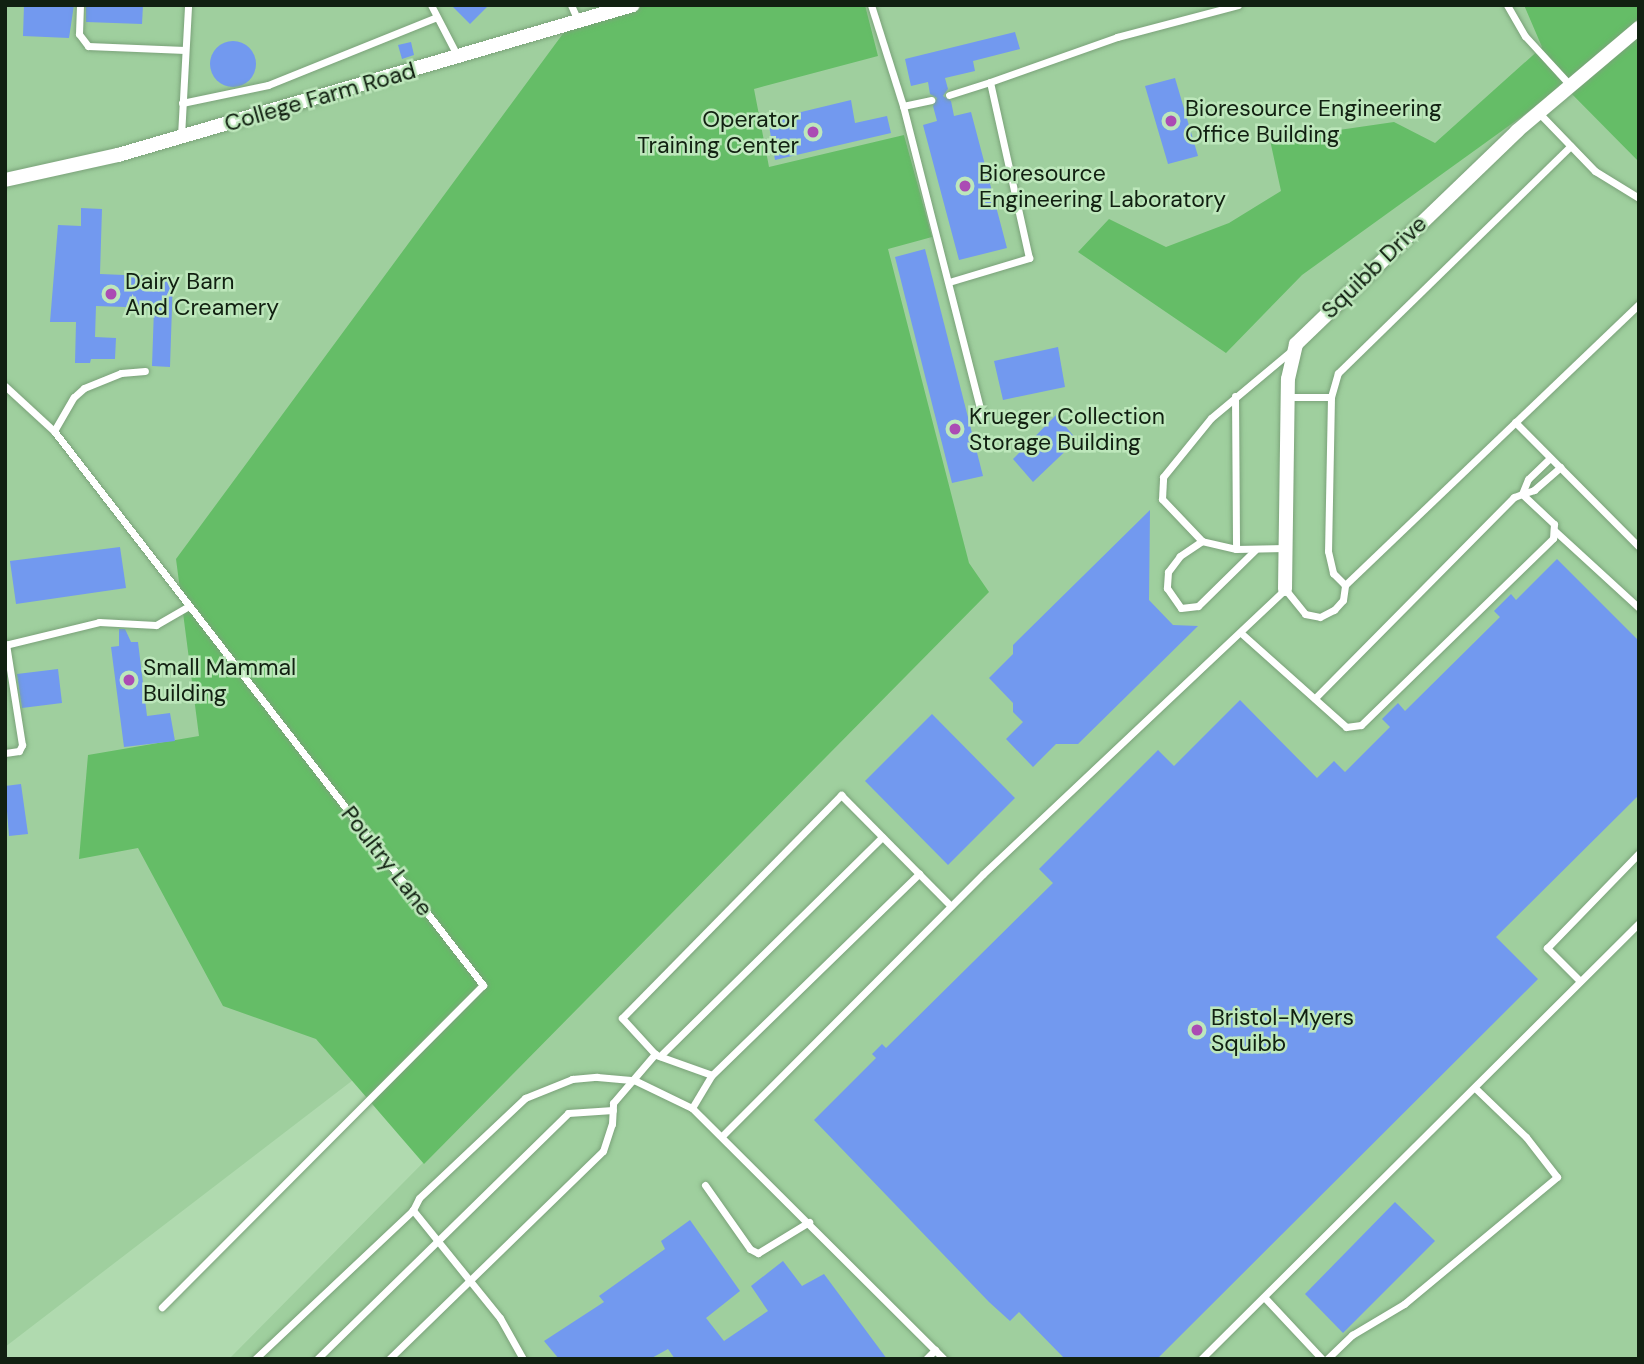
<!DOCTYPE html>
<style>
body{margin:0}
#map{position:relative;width:1644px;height:1364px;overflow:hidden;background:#b0daaf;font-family:"DM Sans",sans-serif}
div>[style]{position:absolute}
.built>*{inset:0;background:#9fcf9e}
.green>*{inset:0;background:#65bd67}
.building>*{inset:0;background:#7299ef}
.round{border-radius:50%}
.roads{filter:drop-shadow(0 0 2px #7aa279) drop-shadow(0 0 2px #7aa279)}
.service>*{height:7px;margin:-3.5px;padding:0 3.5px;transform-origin:3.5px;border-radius:3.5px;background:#fff}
.minor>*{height:14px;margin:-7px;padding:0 7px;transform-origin:7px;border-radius:7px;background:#fff}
.dots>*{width:19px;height:19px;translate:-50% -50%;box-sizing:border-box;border:4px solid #bde7bb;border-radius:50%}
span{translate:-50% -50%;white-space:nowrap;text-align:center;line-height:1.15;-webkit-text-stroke:5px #bde7bb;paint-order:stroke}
.street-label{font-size:23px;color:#112011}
.poi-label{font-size:23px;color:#112011}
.left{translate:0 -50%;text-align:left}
.right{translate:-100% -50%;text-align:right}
.frame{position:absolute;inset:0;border:7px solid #112011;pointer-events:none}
</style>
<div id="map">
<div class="built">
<div style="clip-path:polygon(5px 5px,1639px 5px,1567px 88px,1639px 162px,1639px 1359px,229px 1359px,980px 599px,5px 1347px)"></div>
</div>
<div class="green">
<div style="clip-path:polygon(620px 5px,865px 5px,878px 56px,754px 89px,769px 167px,904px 135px,932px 237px,888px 249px,969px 563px,989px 592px,424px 1164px,316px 1039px,223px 1006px,138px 848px,79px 859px,88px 755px,199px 736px,176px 559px,573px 20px)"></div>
<div style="clip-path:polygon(1524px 5px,1639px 5px,1639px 162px,1564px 86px,1302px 275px,1226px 353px,1078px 252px,1109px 219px,1166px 247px,1229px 223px,1281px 191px,1270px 140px,1394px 122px,1435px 143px,1542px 47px)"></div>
</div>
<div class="building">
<div style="clip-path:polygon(24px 5px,74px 5px,69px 38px,23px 36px)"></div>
<div style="clip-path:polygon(86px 5px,143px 5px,142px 24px,86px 22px)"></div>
<div style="clip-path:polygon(451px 5px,489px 5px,470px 24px)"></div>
<div style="clip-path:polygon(1015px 32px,1020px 49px,973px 61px,975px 71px,945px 78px,948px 89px,943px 96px,951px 101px,954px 116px,971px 112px,1007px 248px,959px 260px,923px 125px,937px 121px,933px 106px,937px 98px,930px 94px,928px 82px,911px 86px,905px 59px)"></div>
<div class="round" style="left:210px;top:41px;width:46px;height:46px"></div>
<div style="clip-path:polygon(411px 42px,414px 55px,402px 59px,398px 45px)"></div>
<div style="clip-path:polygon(1175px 78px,1198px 156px,1168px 164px,1145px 86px)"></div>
<div style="clip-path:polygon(851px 100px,855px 123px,887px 116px,891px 133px,775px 160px,768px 120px)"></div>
<div style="clip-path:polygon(81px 208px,102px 209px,100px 274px,173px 277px,170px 367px,152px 366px,154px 308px,96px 306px,95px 337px,116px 338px,115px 359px,91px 359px,90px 363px,75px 363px,76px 322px,50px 322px,58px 225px,81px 226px)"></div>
<div style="clip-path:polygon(925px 249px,983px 476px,952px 483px,895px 257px)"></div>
<div style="clip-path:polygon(1058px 347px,1065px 387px,1003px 400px,994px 361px)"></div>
<div style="clip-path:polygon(1056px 415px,1077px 440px,1033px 482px,1013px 459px)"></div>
<div style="clip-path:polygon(1150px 510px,1149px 600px,1173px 625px,1198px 626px,1078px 744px,1056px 744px,1033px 767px,1006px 739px,1023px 722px,1013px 712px,1013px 703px,989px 678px,1013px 654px,1013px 645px)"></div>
<div style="clip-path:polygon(120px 547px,126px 588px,16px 604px,10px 561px)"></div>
<div style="clip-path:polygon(1557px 559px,1639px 641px,1639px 795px,1496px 937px,1538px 979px,1157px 1359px,1065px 1359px,1019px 1312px,1010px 1321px,989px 1302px,814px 1120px,876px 1058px,872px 1054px,882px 1044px,886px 1048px,1053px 883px,1039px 869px,1158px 750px,1174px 766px,1240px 700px,1317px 778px,1334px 761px,1345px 772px,1390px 727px,1382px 719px,1398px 703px,1405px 711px,1500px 617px,1494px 611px,1511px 594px,1516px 600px)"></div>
<div style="clip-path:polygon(119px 629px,125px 629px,131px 642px,138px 642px,147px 716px,170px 713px,175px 741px,124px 747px,111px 647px,119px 646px)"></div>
<div style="clip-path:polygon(58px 669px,62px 703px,22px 708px,17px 674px)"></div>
<div style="clip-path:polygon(932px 714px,1015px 798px,948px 865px,865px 781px)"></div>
<div style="clip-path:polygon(21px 784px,28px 834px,9px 836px,5px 786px)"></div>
<div style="clip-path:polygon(1395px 1202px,1435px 1241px,1343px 1333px,1305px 1294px)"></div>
<div style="clip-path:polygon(690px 1220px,740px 1291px,706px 1318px,724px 1341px,768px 1311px,751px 1286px,783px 1261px,802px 1286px,824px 1274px,887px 1359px,675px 1359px,668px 1349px,650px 1359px,559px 1359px,544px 1341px,604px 1302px,599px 1296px,665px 1249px,661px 1241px)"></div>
</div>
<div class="roads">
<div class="service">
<div style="left:80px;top:5px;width:29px;rotate:92deg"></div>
<div style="left:79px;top:34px;width:15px;rotate:53deg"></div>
<div style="left:88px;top:46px;width:97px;rotate:2.4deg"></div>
<div style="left:431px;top:5px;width:59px;rotate:62.6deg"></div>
<div style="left:571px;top:5px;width:17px;rotate:66deg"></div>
<div style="left:871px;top:5px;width:106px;rotate:72.4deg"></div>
<div style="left:903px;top:106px;width:320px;rotate:75.7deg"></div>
<div style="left:1507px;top:5px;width:36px;rotate:60deg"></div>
<div style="left:1525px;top:36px;width:65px;rotate:47.5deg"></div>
<div style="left:990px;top:82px;width:135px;rotate:-19.5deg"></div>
<div style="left:1117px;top:37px;width:125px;rotate:-14.8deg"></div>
<div style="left:182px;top:103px;width:88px;rotate:-11.8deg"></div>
<div style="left:268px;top:85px;width:180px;rotate:-21.9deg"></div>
<div style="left:903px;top:106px;width:29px;rotate:-12deg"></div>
<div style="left:1538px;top:112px;width:82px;rotate:46deg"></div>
<div style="left:1595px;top:171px;width:52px;rotate:31.5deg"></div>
<div style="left:181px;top:136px;width:131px;rotate:-86.9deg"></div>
<div style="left:949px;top:282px;width:84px;rotate:-16.7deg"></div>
<div style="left:1029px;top:258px;width:180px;rotate:-102.5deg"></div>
<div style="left:990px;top:82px;width:43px;rotate:162.4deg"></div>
<div style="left:5px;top:386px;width:67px;rotate:42.6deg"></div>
<div style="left:54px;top:431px;width:701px;rotate:52.25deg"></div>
<div style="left:483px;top:985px;width:455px;rotate:134.9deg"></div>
<div style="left:1235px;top:396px;width:153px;rotate:89.6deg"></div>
<div style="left:1288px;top:397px;width:43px"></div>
<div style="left:1331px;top:397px;width:154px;rotate:91.1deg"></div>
<div style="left:1328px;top:551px;width:23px;rotate:77deg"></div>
<div style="left:1333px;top:573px;width:17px;rotate:45deg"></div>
<div style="left:1331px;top:397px;width:25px;rotate:-74deg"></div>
<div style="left:1338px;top:373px;width:325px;rotate:-44.3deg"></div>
<div style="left:1515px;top:422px;width:176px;rotate:45.2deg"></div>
<div style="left:54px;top:431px;width:39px;rotate:-60deg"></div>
<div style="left:74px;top:397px;width:13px;rotate:-42deg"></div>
<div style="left:84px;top:388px;width:40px;rotate:-22deg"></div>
<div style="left:121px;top:373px;width:24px;rotate:-5deg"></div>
<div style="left:1550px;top:458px;width:30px;rotate:136deg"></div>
<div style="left:1528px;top:479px;width:16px;rotate:112deg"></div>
<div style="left:1522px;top:494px;width:13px;rotate:-18deg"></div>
<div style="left:1534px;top:490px;width:35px;rotate:-41deg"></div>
<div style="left:1555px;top:531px;width:114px;rotate:42.5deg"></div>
<div style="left:1202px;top:541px;width:27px;rotate:146deg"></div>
<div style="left:1180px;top:556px;width:20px;rotate:127deg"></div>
<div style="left:1168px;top:572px;width:16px;rotate:94deg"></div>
<div style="left:1167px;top:588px;width:24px;rotate:55deg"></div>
<div style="left:1181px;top:608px;width:17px;rotate:-7deg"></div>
<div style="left:1198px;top:606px;width:80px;rotate:-44.5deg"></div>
<div style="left:1285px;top:548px;width:49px;rotate:178.8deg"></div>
<div style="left:1236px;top:549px;width:35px;rotate:-167deg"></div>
<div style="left:1202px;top:541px;width:58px;rotate:-133.6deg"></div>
<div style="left:1162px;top:499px;width:22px;rotate:-87deg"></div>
<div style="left:1163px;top:477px;width:76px;rotate:-50.9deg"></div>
<div style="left:1211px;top:418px;width:104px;rotate:-39.9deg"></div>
<div style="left:1241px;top:633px;width:141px;rotate:41.8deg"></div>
<div style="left:1346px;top:727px;width:15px;rotate:-8deg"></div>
<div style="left:1361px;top:725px;width:268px;rotate:-44.2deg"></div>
<div style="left:1553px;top:538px;width:14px;rotate:-86deg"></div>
<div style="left:1554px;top:524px;width:44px;rotate:-136.8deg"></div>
<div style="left:1522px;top:494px;width:9px;rotate:159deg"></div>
<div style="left:1514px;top:497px;width:283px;rotate:134.7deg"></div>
<div style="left:5px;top:645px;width:97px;rotate:-13.7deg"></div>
<div style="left:99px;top:622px;width:57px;rotate:3deg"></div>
<div style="left:156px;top:625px;width:38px;rotate:-30deg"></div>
<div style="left:5px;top:753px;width:14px;rotate:-8deg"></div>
<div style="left:19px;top:751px;width:7px;rotate:-63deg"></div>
<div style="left:22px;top:745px;width:102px;rotate:-99deg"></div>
<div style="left:1580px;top:981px;width:47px;rotate:-135deg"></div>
<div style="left:1547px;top:948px;width:132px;rotate:-45.9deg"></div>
<div style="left:656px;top:1055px;width:59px;rotate:19.7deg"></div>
<div style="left:660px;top:1056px;width:312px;rotate:-44.6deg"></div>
<div style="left:692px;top:1108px;width:39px;rotate:-59deg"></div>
<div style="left:712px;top:1075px;width:289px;rotate:-44.2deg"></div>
<div style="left:723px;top:1135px;width:368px;rotate:-45.1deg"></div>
<div style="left:983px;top:874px;width:415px;rotate:-43.3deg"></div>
<div style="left:1285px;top:589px;width:32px;rotate:51deg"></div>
<div style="left:1305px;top:614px;width:15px;rotate:11deg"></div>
<div style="left:1320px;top:617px;width:16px;rotate:-27deg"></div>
<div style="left:1334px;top:610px;width:13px;rotate:-48deg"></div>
<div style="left:1343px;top:600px;width:15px;rotate:-82deg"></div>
<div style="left:1345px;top:585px;width:407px;rotate:-43.7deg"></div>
<div style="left:705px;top:1185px;width:78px;rotate:54.9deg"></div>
<div style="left:750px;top:1249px;width:9px;rotate:27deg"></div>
<div style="left:758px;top:1253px;width:60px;rotate:-31.3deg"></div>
<div style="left:1265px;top:1298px;width:83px;rotate:46.9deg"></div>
<div style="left:255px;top:1359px;width:217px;rotate:-43.3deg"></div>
<div style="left:317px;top:1359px;width:351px;rotate:-44.4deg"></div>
<div style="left:568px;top:1113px;width:45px;rotate:-3.8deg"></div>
<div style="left:389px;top:1359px;width:298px;rotate:-44.2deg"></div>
<div style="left:603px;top:1151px;width:28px;rotate:-72deg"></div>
<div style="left:612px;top:1124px;width:21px;rotate:-87deg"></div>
<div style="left:613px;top:1103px;width:65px;rotate:-49.4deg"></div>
<div style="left:655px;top:1054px;width:49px;rotate:-132.5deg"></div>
<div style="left:622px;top:1018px;width:313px;rotate:-45.5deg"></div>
<div style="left:841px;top:795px;width:156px;rotate:45.3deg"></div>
<div style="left:523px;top:1359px;width:47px;rotate:-119.3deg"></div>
<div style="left:500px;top:1318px;width:139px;rotate:-128.9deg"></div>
<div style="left:413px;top:1210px;width:13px;rotate:-63deg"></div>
<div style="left:419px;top:1198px;width:146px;rotate:-43.3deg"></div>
<div style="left:525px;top:1098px;width:51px;rotate:-22deg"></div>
<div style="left:572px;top:1079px;width:25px;rotate:-5deg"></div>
<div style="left:597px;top:1077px;width:37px;rotate:5deg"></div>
<div style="left:634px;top:1080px;width:64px;rotate:25.8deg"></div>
<div style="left:692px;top:1108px;width:356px;rotate:44.9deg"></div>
<div style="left:926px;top:1359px;width:13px;rotate:-45deg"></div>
<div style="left:1201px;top:1359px;width:618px;rotate:-44.87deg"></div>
<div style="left:1327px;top:1359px;width:35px;rotate:-44deg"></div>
<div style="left:1352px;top:1335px;width:61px;rotate:-30.8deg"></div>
<div style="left:1404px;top:1304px;width:199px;rotate:-39.7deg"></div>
<div style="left:1557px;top:1177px;width:51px;rotate:-127.8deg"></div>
<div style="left:1526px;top:1137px;width:71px;rotate:-136.1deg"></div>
</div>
<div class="minor">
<div style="left:5px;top:180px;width:116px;rotate:-12.5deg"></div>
<div style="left:118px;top:155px;width:536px;rotate:-16.24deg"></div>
<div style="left:1285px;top:589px;width:210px;rotate:-89.2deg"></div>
<div style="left:1288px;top:379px;width:36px;rotate:-77deg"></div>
<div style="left:1296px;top:344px;width:307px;rotate:-43.9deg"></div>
<div style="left:1517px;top:131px;width:160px;rotate:-40.2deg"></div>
</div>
</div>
<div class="dots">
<div style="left:1171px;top:121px;background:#ab4bb4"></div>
<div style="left:813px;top:132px;background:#ab4bb4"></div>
<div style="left:965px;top:186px;background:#ab4bb4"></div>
<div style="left:111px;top:294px;background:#ab4bb4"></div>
<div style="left:955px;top:429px;background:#ab4bb4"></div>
<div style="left:129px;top:680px;background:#ab4bb4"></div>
<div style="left:1197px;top:1030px;background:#ab4bb4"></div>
</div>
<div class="street-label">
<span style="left:320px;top:97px;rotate:-16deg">College Farm Road</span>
<span style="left:1374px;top:267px;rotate:-44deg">Squibb Drive</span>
<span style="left:387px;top:861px;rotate:52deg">Poultry Lane</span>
</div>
<div class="poi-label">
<span class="left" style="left:1185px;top:121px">Bioresource Engineering<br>Office Building</span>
<span class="right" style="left:799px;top:132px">Operator<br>Training Center</span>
<span class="left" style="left:979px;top:186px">Bioresource<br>Engineering Laboratory</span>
<span class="left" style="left:125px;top:294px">Dairy Barn<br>And Creamery</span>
<span class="left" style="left:969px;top:429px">Krueger Collection<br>Storage Building</span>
<span class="left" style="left:143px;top:680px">Small Mammal<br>Building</span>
<span class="left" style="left:1211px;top:1030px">Bristol-Myers<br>Squibb</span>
</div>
<div class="frame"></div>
</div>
